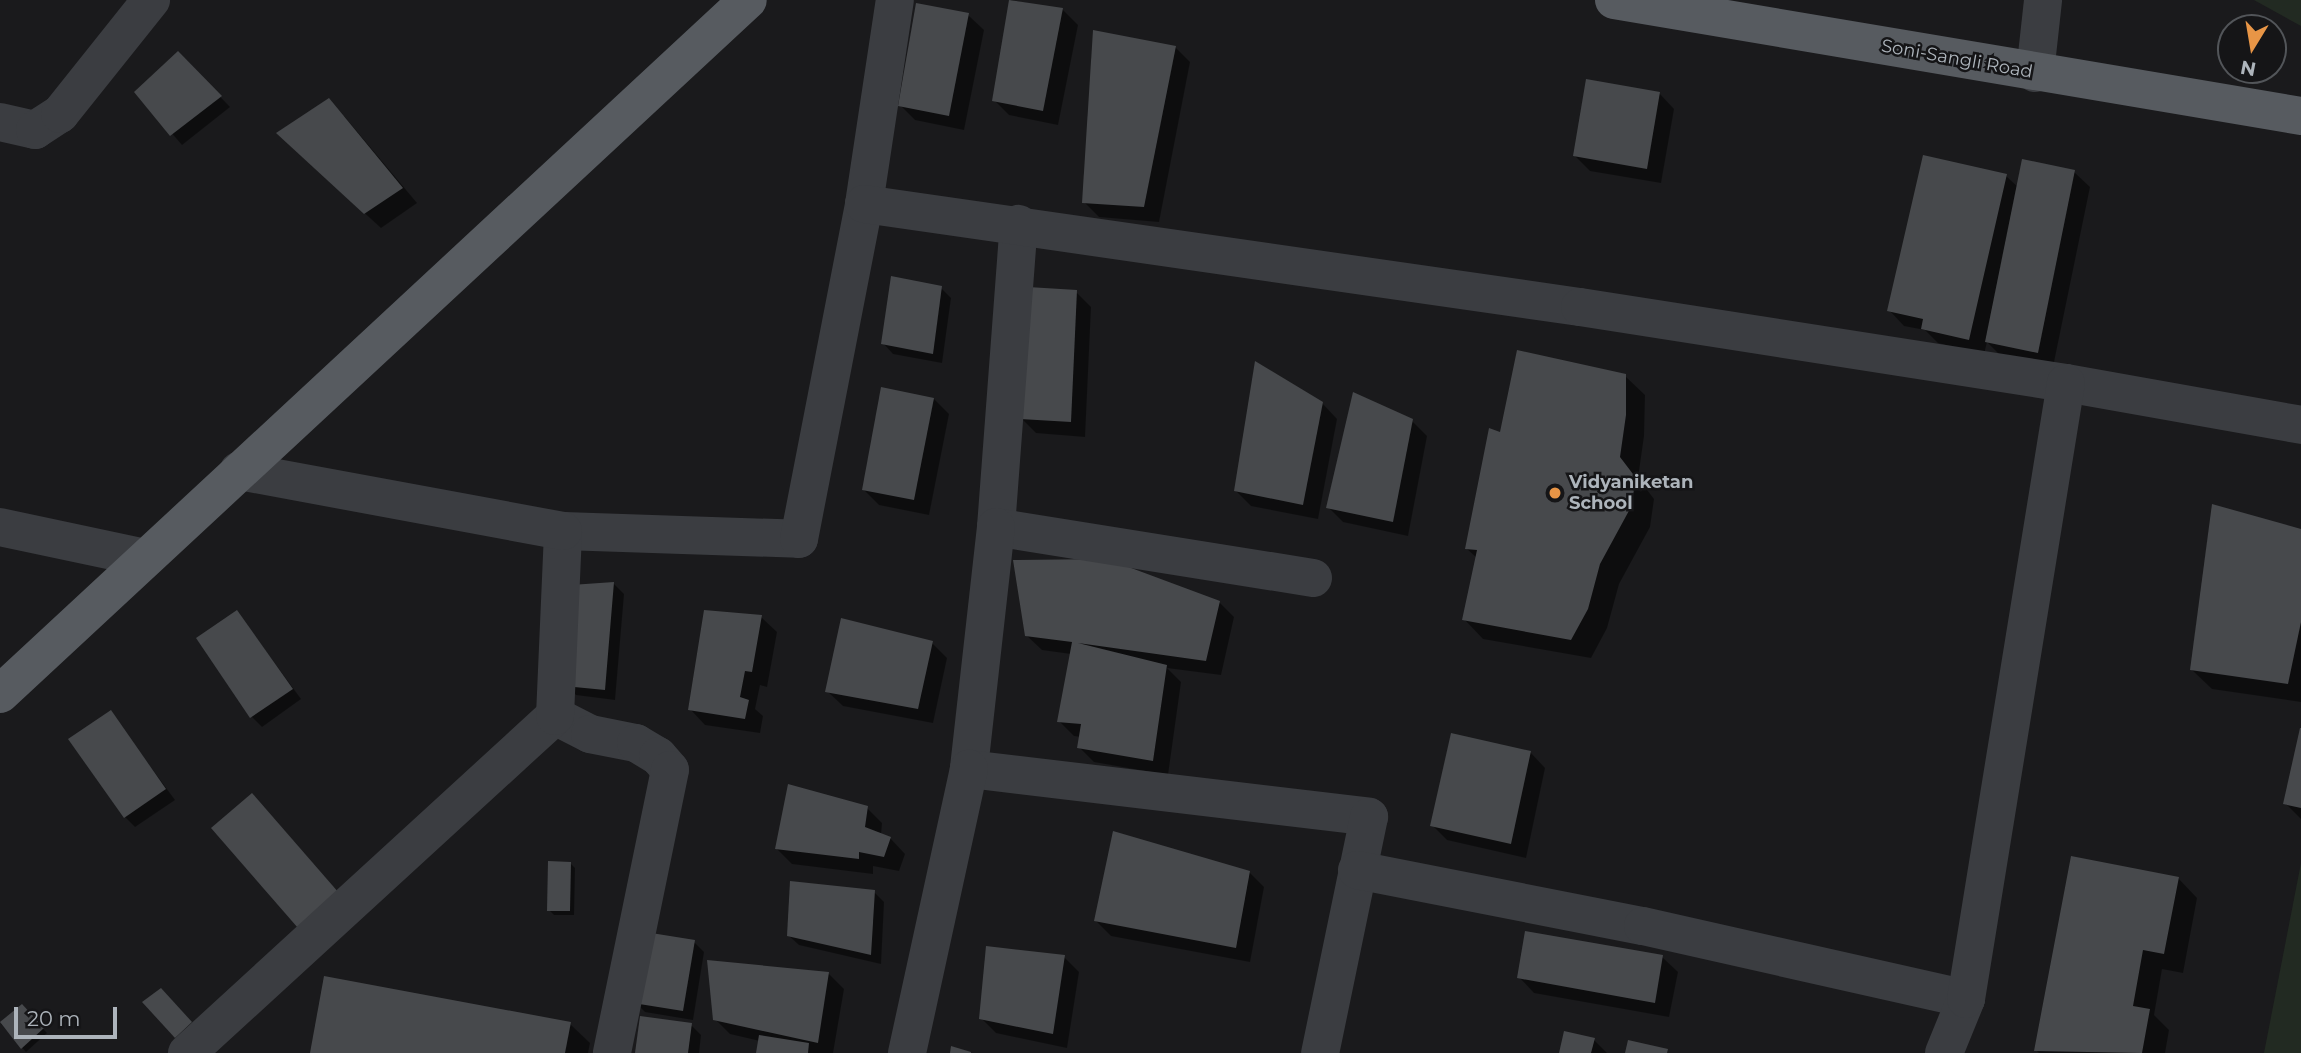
<!DOCTYPE html>
<style>
body{margin:0}
#map{position:relative;width:2301px;height:1053px;overflow:hidden;background:#1a1a1c;font-family:Montserrat,sans-serif}
div>[style]{position:absolute}
.green>*{inset:0;background:#222a22}
.shadow>*{inset:0;background:#0007}
.building>*{inset:0;background:#47494c}
.minor>*{height:38px;margin:-19px;padding:0 19px;transform-origin:19px;border-radius:19px;background:#3b3d41}
.major>*{height:38px;margin:-19px;padding:0 19px;transform-origin:19px;border-radius:19px;background:#575b60}
.dots>*{width:19px;height:19px;translate:-50% -50%;box-sizing:border-box;border:4px solid #151517;border-radius:50%}
span{translate:-50% -50%;white-space:nowrap;text-align:center;line-height:1.15;-webkit-text-stroke:5px #151517;paint-order:stroke}
.street-label{font-size:18px;color:#adb4bb}
.poi-label{font-size:18px;color:#adb4bb;font-weight:700}
.left{translate:0 -50%;text-align:left}
.north{position:absolute;left:2217px;top:14px;width:70px;height:70px;box-sizing:border-box;background:#151517;border:2px solid #525559;border-radius:50%;rotate:191deg;font-size:19px;font-weight:700;line-height:28px;text-align:center;color:#adb4bb}
.north::after{content:'';display:block;margin:auto;width:24px;height:32px;background:#e89546;clip-path:polygon(50% 0,100% 100%,50% 72%,0 100%)}
.scale{position:absolute;left:14px;top:1007px;width:103px;height:32px;box-sizing:border-box;border:4px solid #adb4bb;border-top:0;padding-left:9px;font-size:21px;line-height:24px;white-space:nowrap;color:#adb4bb;-webkit-text-stroke:5px #151517;paint-order:stroke}
</style>
<div id="map">
<div class="green">
<div style="clip-path:polygon(2254px 0,2301px 0,2301px 26px)"></div>
<div style="clip-path:polygon(2301px 863px,2301px 1053px,2264px 1053px)"></div>
</div>
<div class="shadow">
<div style="clip-path:polygon(1011px 0,1063px 10px,1078px 25px,1058px 125px,1009px 115px,994px 100px)"></div>
<div style="clip-path:polygon(968px 15px,984px 30px,964px 130px,915px 120px,900px 105px)"></div>
<div style="clip-path:polygon(1175px 47px,1190px 62px,1159px 222px,1099px 217px,1084px 202px)"></div>
<div style="clip-path:polygon(178px 53px,230px 107px,182px 145px,136px 92px)"></div>
<div style="clip-path:polygon(1659px 93px,1674px 109px,1661px 183px,1590px 171px,1574px 155px)"></div>
<div style="clip-path:polygon(344px 116px,417px 203px,381px 228px,293px 148px)"></div>
<div style="clip-path:polygon(2074px 172px,2090px 187px,2053px 367px,2002px 357px,1987px 342px,1984px 354px,1938px 343px,1925px 330px,1904px 326px,1889px 310px,2006px 176px,2018px 187px)"></div>
<div style="clip-path:polygon(941px 288px,951px 298px,942px 363px,893px 354px,883px 343px)"></div>
<div style="clip-path:polygon(1076px 292px,1091px 307px,1085px 437px,1036px 433px,1021px 418px)"></div>
<div style="clip-path:polygon(1625px 376px,1645px 395px,1644px 436px,1638px 478px,1654px 499px,1650px 527px,1619px 584px,1607px 628px,1591px 658px,1483px 639px,1464px 619px,1477px 558px,1467px 549px)"></div>
<div style="clip-path:polygon(934px 399px,949px 414px,929px 515px,879px 505px,864px 490px)"></div>
<div style="clip-path:polygon(1322px 403px,1337px 419px,1318px 519px,1251px 506px,1236px 491px)"></div>
<div style="clip-path:polygon(1412px 421px,1427px 436px,1408px 536px,1343px 522px,1328px 507px)"></div>
<div style="clip-path:polygon(2301px 531px,2301px 702px,2212px 689px,2192px 670px)"></div>
<div style="clip-path:polygon(614px 584px,624px 594px,615px 700px,576px 695px,566px 685px)"></div>
<div style="clip-path:polygon(1219px 602px,1234px 617px,1221px 675px,1167px 668px,1181px 682px,1168px 775px,1094px 762px,1079px 747px,1081px 737px,1074px 736px,1059px 721px,1071px 654px,1042px 650px,1026px 635px)"></div>
<div style="clip-path:polygon(237px 612px,301px 699px,262px 727px,252px 717px)"></div>
<div style="clip-path:polygon(761px 617px,777px 632px,767px 687px,760px 685px,755px 709px,763px 716px,760px 733px,705px 725px,690px 709px)"></div>
<div style="clip-path:polygon(932px 643px,947px 658px,933px 723px,843px 706px,827px 691px)"></div>
<div style="clip-path:polygon(110px 712px,175px 800px,135px 827px,125px 817px)"></div>
<div style="clip-path:polygon(2301px 731px,2301px 819px,2285px 803px)"></div>
<div style="clip-path:polygon(1530px 752px,1545px 768px,1526px 858px,1447px 840px,1432px 825px)"></div>
<div style="clip-path:polygon(867px 808px,882px 823px,881px 835px,890px 838px,905px 854px,899px 871px,873px 866px,873px 874px,792px 864px,777px 849px)"></div>
<div style="clip-path:polygon(570px 863px,575px 868px,574px 915px,554px 915px,549px 910px)"></div>
<div style="clip-path:polygon(1249px 872px,1264px 887px,1250px 962px,1111px 936px,1096px 921px)"></div>
<div style="clip-path:polygon(2178px 878px,2197px 898px,2183px 973px,2162px 969px,2154px 1015px,2169px 1030px,2165px 1053px,2039px 1053px,2036px 1050px)"></div>
<div style="clip-path:polygon(874px 892px,884px 902px,881px 964px,799px 945px,788px 935px)"></div>
<div style="clip-path:polygon(694px 942px,704px 952px,693px 1020px,645px 1012px,635px 1002px)"></div>
<div style="clip-path:polygon(1064px 957px,1079px 972px,1067px 1048px,996px 1033px,981px 1018px)"></div>
<div style="clip-path:polygon(1662px 957px,1678px 972px,1669px 1017px,1534px 993px,1519px 977px)"></div>
<div style="clip-path:polygon(829px 974px,844px 989px,833px 1053px,758px 1053px,760px 1041px,730px 1034px,715px 1019px)"></div>
<div style="clip-path:polygon(22px 1006px,47px 1033px,26px 1052px,1px 1024px)"></div>
<div style="clip-path:polygon(570px 1024px,590px 1043px,588px 1053px,311px 1053px)"></div>
<div style="clip-path:polygon(691px 1025px,701px 1035px,699px 1053px,637px 1053px)"></div>
<div style="clip-path:polygon(1594px 1040px,1607px 1053px,1561px 1053px)"></div>
</div>
<div class="building">
<div style="clip-path:polygon(1009px 0,1063px 8px,1043px 111px,992px 101px)"></div>
<div style="clip-path:polygon(916px 3px,969px 13px,949px 116px,898px 106px)"></div>
<div style="clip-path:polygon(1093px 30px,1176px 46px,1144px 207px,1082px 203px)"></div>
<div style="clip-path:polygon(178px 51px,222px 96px,170px 136px,134px 92px)"></div>
<div style="clip-path:polygon(1586px 79px,1660px 92px,1647px 169px,1573px 156px)"></div>
<div style="clip-path:polygon(329px 98px,403px 188px,364px 214px,276px 133px)"></div>
<div style="clip-path:polygon(1923px 155px,2007px 174px,1969px 340px,1921px 329px,1923px 319px,1887px 311px)"></div>
<div style="clip-path:polygon(2022px 159px,2075px 170px,2038px 353px,1985px 342px)"></div>
<div style="clip-path:polygon(891px 276px,942px 286px,933px 354px,881px 344px)"></div>
<div style="clip-path:polygon(1028px 287px,1077px 290px,1071px 422px,1020px 419px)"></div>
<div style="clip-path:polygon(1517px 350px,1626px 374px,1626px 415px,1620px 457px,1636px 478px,1631px 507px,1600px 564px,1588px 609px,1571px 640px,1462px 620px,1477px 550px,1465px 549px,1489px 428px,1500px 432px)"></div>
<div style="clip-path:polygon(1255px 361px,1323px 402px,1303px 505px,1234px 491px)"></div>
<div style="clip-path:polygon(881px 387px,934px 398px,914px 500px,862px 490px)"></div>
<div style="clip-path:polygon(1353px 392px,1413px 419px,1393px 522px,1326px 508px)"></div>
<div style="clip-path:polygon(2212px 504px,2301px 529px,2301px 622px,2288px 684px,2190px 670px)"></div>
<div style="clip-path:polygon(1107px 559px,1220px 601px,1206px 661px,1078px 643px,1167px 665px,1153px 761px,1077px 748px,1081px 724px,1057px 722px,1072px 642px,1025px 636px,1013px 560px)"></div>
<div style="clip-path:polygon(614px 582px,605px 690px,564px 686px,571px 585px)"></div>
<div style="clip-path:polygon(237px 610px,293px 689px,250px 718px,196px 638px)"></div>
<div style="clip-path:polygon(704px 610px,762px 615px,752px 672px,745px 671px,740px 697px,749px 700px,745px 719px,688px 710px)"></div>
<div style="clip-path:polygon(841px 618px,933px 641px,918px 709px,825px 692px)"></div>
<div style="clip-path:polygon(111px 710px,166px 789px,124px 818px,68px 739px)"></div>
<div style="clip-path:polygon(2300px 728px,2301px 728px,2301px 808px,2283px 804px)"></div>
<div style="clip-path:polygon(1451px 733px,1531px 751px,1511px 844px,1430px 826px)"></div>
<div style="clip-path:polygon(788px 784px,868px 806px,865px 827px,891px 837px,884px 857px,859px 852px,859px 859px,775px 849px)"></div>
<div style="clip-path:polygon(252px 793px,339px 893px,298px 928px,211px 828px)"></div>
<div style="clip-path:polygon(1113px 831px,1250px 871px,1236px 948px,1094px 921px)"></div>
<div style="clip-path:polygon(2071px 856px,2179px 877px,2164px 954px,2143px 950px,2133px 1006px,2150px 1009px,2142px 1053px,2034px 1051px)"></div>
<div style="clip-path:polygon(548px 861px,571px 862px,570px 911px,547px 911px)"></div>
<div style="clip-path:polygon(790px 881px,875px 890px,871px 955px,787px 936px)"></div>
<div style="clip-path:polygon(1525px 931px,1663px 955px,1655px 1003px,1517px 978px)"></div>
<div style="clip-path:polygon(645px 932px,695px 940px,683px 1011px,633px 1003px)"></div>
<div style="clip-path:polygon(986px 946px,1065px 955px,1053px 1034px,979px 1019px)"></div>
<div style="clip-path:polygon(707px 960px,829px 972px,818px 1043px,713px 1020px)"></div>
<div style="clip-path:polygon(324px 976px,571px 1022px,565px 1053px,310px 1053px)"></div>
<div style="clip-path:polygon(161px 988px,192px 1022px,175px 1038px,142px 1002px)"></div>
<div style="clip-path:polygon(22px 1004px,44px 1028px,21px 1049px,0 1022px)"></div>
<div style="clip-path:polygon(640px 1016px,692px 1023px,688px 1053px,635px 1053px)"></div>
<div style="clip-path:polygon(1564px 1031px,1595px 1038px,1591px 1053px,1559px 1053px)"></div>
<div style="clip-path:polygon(759px 1035px,809px 1043px,808px 1053px,756px 1053px)"></div>
<div style="clip-path:polygon(1628px 1040px,1668px 1049px,1667px 1053px,1625px 1053px)"></div>
<div style="clip-path:polygon(951px 1046px,971px 1052px,971px 1053px,950px 1053px)"></div>
</div>
<div class="minor">
<div style="left:2035px;top:73px;width:73px;rotate:-83.7deg"></div>
<div style="left:0;top:122px;width:36px;rotate:13deg"></div>
<div style="left:35px;top:130px;width:30px;rotate:-33deg"></div>
<div style="left:60px;top:114px;width:146px;rotate:-51.4deg"></div>
<div style="left:864px;top:204px;width:206px;rotate:-81.4deg"></div>
<div style="left:0;top:527px;width:149px;rotate:12deg"></div>
<div style="left:996px;top:527px;width:304px;rotate:-85.7deg"></div>
<div style="left:563px;top:531px;width:236px;rotate:1.9deg"></div>
<div style="left:799px;top:539px;width:341px;rotate:-79deg"></div>
<div style="left:864px;top:204px;width:723px;rotate:8.19deg"></div>
<div style="left:1580px;top:307px;width:492px;rotate:8.9deg"></div>
<div style="left:2066px;top:383px;width:239px;rotate:10.1deg"></div>
<div style="left:1313px;top:578px;width:321px;rotate:-170.9deg"></div>
<div style="left:996px;top:527px;width:244px;rotate:96.4deg"></div>
<div style="left:969px;top:769px;width:403px;rotate:6.8deg"></div>
<div style="left:1369px;top:817px;width:241px;rotate:101.7deg"></div>
<div style="left:555px;top:716px;width:39px;rotate:27deg"></div>
<div style="left:590px;top:734px;width:47px;rotate:11.1deg"></div>
<div style="left:636px;top:743px;width:26px;rotate:31deg"></div>
<div style="left:658px;top:756px;width:18px;rotate:49deg"></div>
<div style="left:670px;top:770px;width:289px;rotate:101.6deg"></div>
<div style="left:1357px;top:870px;width:291px;rotate:11.1deg"></div>
<div style="left:1643px;top:926px;width:331px;rotate:12.7deg"></div>
<div style="left:187px;top:1053px;width:499px;rotate:-42.5deg"></div>
<div style="left:555px;top:716px;width:185px;rotate:-87.5deg"></div>
<div style="left:563px;top:531px;width:330px;rotate:-169.5deg"></div>
<div style="left:907px;top:1053px;width:291px;rotate:-77.7deg"></div>
<div style="left:1944px;top:1053px;width:58px;rotate:-67.8deg"></div>
<div style="left:1966px;top:999px;width:624px;rotate:-80.78deg"></div>
</div>
<div class="major">
<div style="left:1614px;top:0;width:697px;rotate:9.58deg"></div>
<div style="left:0;top:694px;width:1020px;rotate:-42.86deg"></div>
</div>
<div class="dots">
<div style="left:1555px;top:493px;background:#e89546"></div>
</div>
<div class="street-label">
<span style="left:1957px;top:59px;rotate:10deg">Soni-Sangli Road</span>
</div>
<div class="poi-label">
<span class="left" style="left:1569px;top:493px">Vidyaniketan<br>School</span>
</div>
<div class="north">N</div>
<div class="scale">20 m</div>
</div>
